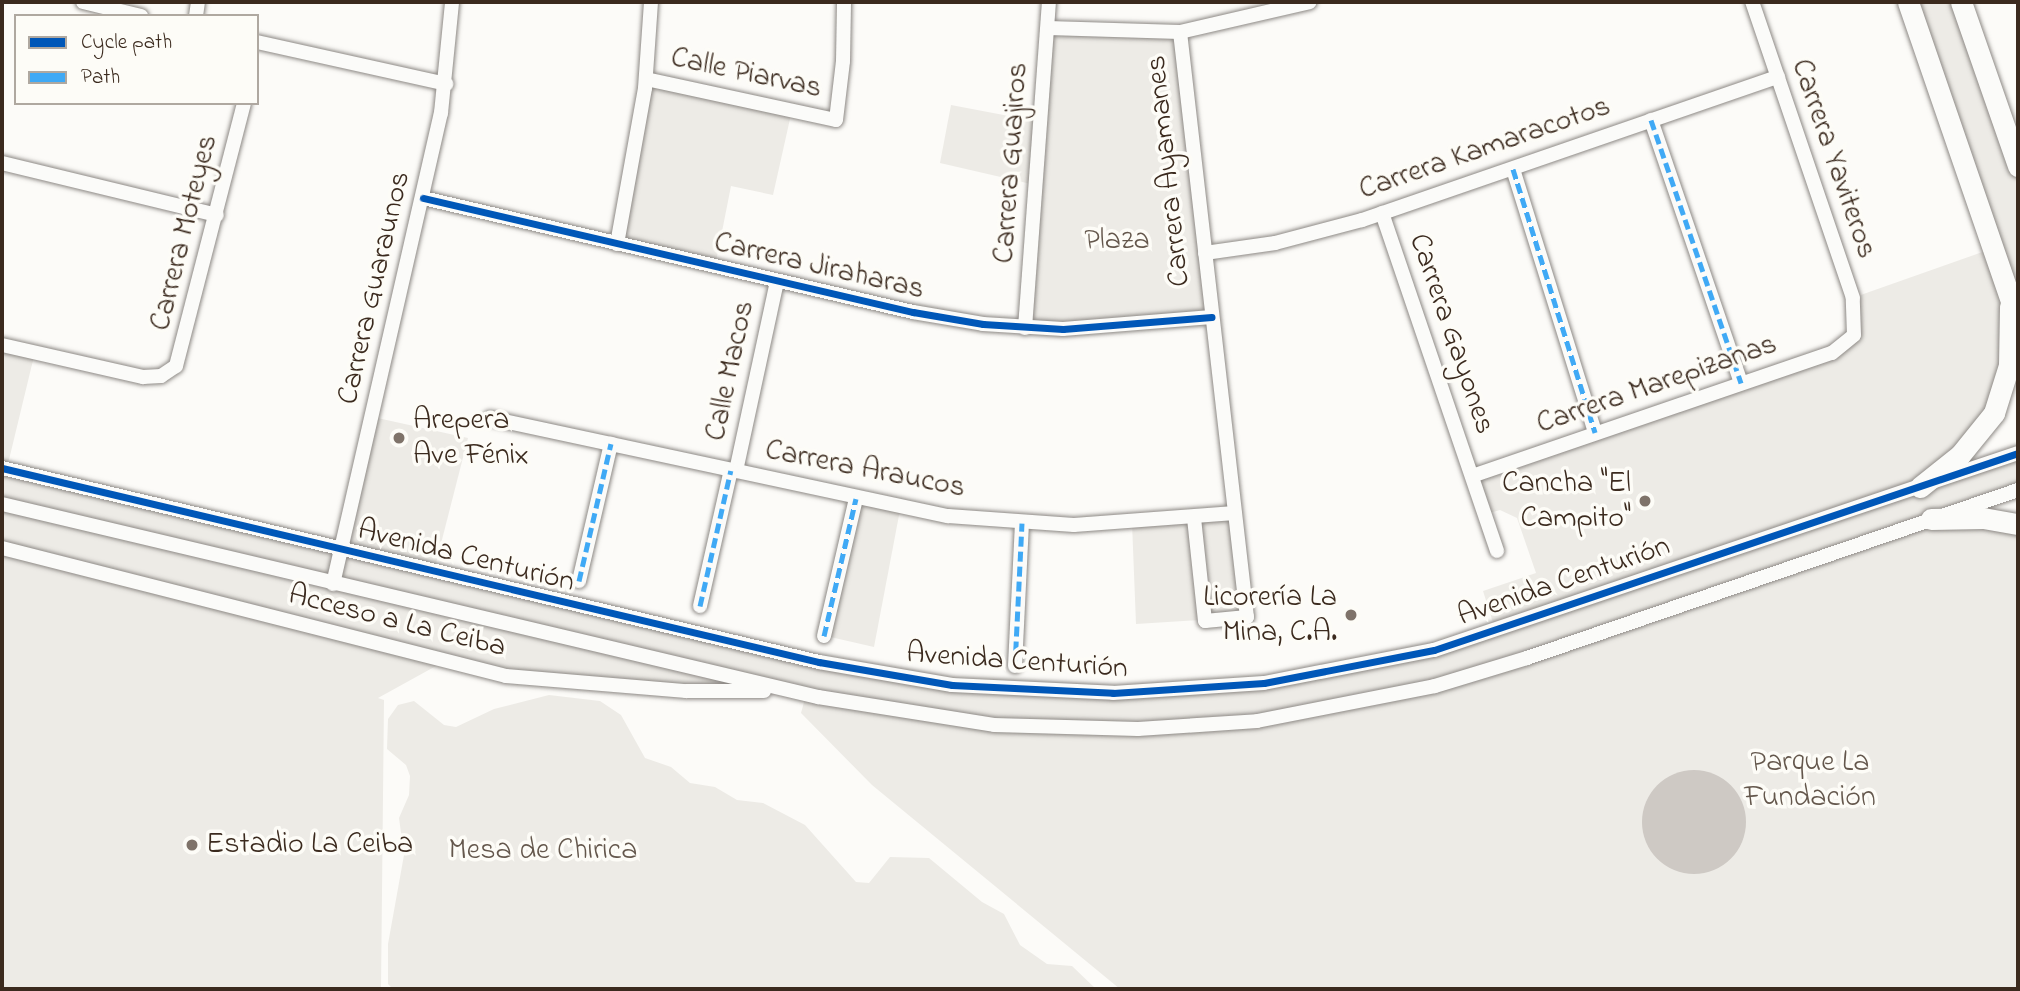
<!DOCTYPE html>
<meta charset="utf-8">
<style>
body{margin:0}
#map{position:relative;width:2020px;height:991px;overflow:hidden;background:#fcfbf8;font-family:"Indie Flower",sans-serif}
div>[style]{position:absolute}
.green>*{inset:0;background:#edebe6}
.water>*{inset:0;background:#cec9c4}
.round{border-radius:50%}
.roads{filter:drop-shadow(0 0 2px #8d8985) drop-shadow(0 0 2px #8d8985)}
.street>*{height:14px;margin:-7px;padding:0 7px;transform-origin:7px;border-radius:7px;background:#fbfbf9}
.secondary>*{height:21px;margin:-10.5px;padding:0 10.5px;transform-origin:10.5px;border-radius:10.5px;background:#fbfbf9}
.quiet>*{height:5px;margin-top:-2.5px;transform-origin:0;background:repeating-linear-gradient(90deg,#3fa9f5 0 10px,transparent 0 15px)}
.cycleway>*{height:7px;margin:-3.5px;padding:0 3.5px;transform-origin:3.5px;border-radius:3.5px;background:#0057b8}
.dots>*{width:19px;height:19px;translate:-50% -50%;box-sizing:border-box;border:4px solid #fdfcf7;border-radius:50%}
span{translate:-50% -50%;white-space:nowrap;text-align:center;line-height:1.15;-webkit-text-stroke:7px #fdfcf7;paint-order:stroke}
.street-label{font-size:30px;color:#3b2a1e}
.park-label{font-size:30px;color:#64574c}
.poi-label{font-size:30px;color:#3b2a1e}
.left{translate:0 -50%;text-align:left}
.right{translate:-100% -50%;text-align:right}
.frame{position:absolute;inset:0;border:4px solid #3b2a1e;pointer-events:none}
.legend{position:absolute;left:14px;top:14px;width:245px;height:91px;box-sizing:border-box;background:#fdfcf7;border:2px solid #afa8a0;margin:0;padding:9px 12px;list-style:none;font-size:21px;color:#3b2a1e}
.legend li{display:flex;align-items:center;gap:14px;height:35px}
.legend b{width:35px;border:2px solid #afa8a0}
</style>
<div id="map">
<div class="green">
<div style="clip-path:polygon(1910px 2px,1959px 2px,2018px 174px,2018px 314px)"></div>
<div style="clip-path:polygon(1048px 28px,1180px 32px,1212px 317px,1025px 328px)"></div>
<div style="clip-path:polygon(646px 79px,792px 110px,773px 195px,731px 186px,715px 267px,617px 244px)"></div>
<div style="clip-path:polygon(951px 105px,1040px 122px,1035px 185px,940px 163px)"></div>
<div style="clip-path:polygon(1991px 249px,2008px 297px,1992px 413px,1919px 485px,1495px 629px,1483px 591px,1536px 573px,1517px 518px,1500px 510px,1486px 514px,1474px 477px,1846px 348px,1855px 297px)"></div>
<div style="clip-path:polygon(2px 345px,35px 352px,7px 468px,898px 678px,1174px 691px,1381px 662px,2018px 453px,2018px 490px,1935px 517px,2018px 524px,2018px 989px,1120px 989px,872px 785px,801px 713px,806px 695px,788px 691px,686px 691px,445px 661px,378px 698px,384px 700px,381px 989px,2px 989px)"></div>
<div style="clip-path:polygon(373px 417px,468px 438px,434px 571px,343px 549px)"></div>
<div style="clip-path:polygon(857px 501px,900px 510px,874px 647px,826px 636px)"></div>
<div style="clip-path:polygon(1235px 513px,1247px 617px,1136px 624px,1132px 523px)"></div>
<div style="clip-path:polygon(549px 695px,600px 701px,621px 715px,645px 758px,671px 767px,690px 783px,715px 787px,737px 800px,763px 803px,805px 825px,856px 882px,869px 883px,890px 857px,929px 858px,982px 902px,1004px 914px,1020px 945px,1047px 964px,1072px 966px,1096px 989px,393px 989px,388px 984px,388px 944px,404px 855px,399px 818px,409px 795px,410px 776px,406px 765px,387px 749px,388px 719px,398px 705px,414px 701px,444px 725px,456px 727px,494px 709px)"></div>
</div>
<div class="water">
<div class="round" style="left:1642px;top:770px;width:104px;height:104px"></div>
</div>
<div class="roads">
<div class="street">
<div style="left:83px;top:2px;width:60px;rotate:13.6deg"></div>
<div style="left:196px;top:16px;width:14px;rotate:-82deg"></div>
<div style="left:1048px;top:28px;width:132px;rotate:1.7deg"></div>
<div style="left:1180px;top:32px;width:133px;rotate:-13deg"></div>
<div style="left:1180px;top:32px;width:589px;rotate:83.47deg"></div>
<div style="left:1247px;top:617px;width:42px;rotate:174.6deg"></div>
<div style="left:1205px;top:621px;width:104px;rotate:-96.1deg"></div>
<div style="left:257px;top:42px;width:194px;rotate:12.5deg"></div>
<div style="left:646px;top:79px;width:194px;rotate:12.2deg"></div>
<div style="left:836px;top:120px;width:59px;rotate:-83.2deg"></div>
<div style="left:843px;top:61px;width:59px;rotate:-89deg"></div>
<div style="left:1651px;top:120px;width:278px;rotate:71.1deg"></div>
<div style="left:2px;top:163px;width:221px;rotate:13.6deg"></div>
<div style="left:1513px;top:169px;width:276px;rotate:72.7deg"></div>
<div style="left:423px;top:198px;width:503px;rotate:13.1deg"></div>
<div style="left:913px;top:312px;width:71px;rotate:9.7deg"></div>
<div style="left:983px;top:324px;width:80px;rotate:3.6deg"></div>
<div style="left:1063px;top:329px;width:149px;rotate:-4.6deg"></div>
<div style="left:1382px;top:213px;width:357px;rotate:71.2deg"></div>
<div style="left:617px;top:244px;width:158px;rotate:-79.8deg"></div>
<div style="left:645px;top:88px;width:86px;rotate:-86deg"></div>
<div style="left:1205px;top:253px;width:71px;rotate:-8.1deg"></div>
<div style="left:1275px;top:243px;width:90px;rotate:-14.8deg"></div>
<div style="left:1362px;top:220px;width:440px;rotate:-19deg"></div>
<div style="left:1025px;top:328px;width:327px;rotate:-85.8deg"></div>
<div style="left:2px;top:345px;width:145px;rotate:12.8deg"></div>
<div style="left:143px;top:377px;width:18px;rotate:-3deg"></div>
<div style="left:161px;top:376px;width:18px;rotate:-34deg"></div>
<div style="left:176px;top:366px;width:272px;rotate:-75.5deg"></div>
<div style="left:490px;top:418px;width:468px;rotate:12.1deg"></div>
<div style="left:948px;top:516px;width:126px;rotate:4.1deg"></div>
<div style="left:1074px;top:525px;width:161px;rotate:-4.3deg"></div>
<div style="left:2px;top:468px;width:840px;rotate:13.36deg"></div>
<div style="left:819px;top:662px;width:135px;rotate:9.8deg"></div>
<div style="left:952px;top:685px;width:161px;rotate:2.8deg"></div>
<div style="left:1113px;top:693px;width:151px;rotate:-3.8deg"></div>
<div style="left:1264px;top:683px;width:173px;rotate:-11deg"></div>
<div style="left:1434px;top:650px;width:616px;rotate:-18.64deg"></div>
<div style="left:736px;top:471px;width:194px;rotate:-77.8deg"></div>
<div style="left:1472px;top:476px;width:380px;rotate:-18.9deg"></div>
<div style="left:1832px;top:353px;width:28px;rotate:-39deg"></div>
<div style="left:1854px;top:335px;width:37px;rotate:-92deg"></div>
<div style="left:1853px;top:298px;width:313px;rotate:-108.8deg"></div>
<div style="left:2px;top:504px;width:839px;rotate:13.31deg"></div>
<div style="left:818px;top:697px;width:178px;rotate:9deg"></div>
<div style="left:994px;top:725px;width:144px;rotate:1.6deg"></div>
<div style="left:1138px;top:729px;width:119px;rotate:-3.8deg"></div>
<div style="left:1257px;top:721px;width:181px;rotate:-11.1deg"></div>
<div style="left:1435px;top:686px;width:96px;rotate:-16.9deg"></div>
<div style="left:1527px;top:658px;width:519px;rotate:-18.89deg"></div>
<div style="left:2px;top:548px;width:520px;rotate:14.25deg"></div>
<div style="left:506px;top:676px;width:181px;rotate:4.8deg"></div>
<div style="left:686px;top:691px;width:78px"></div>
<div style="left:579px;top:581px;width:141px;rotate:-76.9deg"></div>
<div style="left:333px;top:584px;width:483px;rotate:-77.1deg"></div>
<div style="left:441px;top:113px;width:112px;rotate:-84.3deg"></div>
<div style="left:700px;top:606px;width:139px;rotate:-77.2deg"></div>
<div style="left:824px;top:636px;width:141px;rotate:-76.9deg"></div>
<div style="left:1015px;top:666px;width:143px;rotate:-87.2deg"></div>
</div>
<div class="secondary">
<div style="left:1908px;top:2px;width:337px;rotate:71deg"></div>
<div style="left:1961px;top:2px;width:174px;rotate:70.8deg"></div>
<div style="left:1920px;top:487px;width:51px;rotate:-38.7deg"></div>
<div style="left:1960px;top:455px;width:54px;rotate:-51deg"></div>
<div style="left:1994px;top:413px;width:50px;rotate:-72.6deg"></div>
<div style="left:2009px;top:365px;width:59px;rotate:-89deg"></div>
<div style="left:1931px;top:519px;width:52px;rotate:-1.1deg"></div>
<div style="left:1983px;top:518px;width:36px;rotate:10deg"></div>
</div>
</div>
<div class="quiet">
<div style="left:1651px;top:120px;width:278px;rotate:71.1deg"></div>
<div style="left:1513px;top:169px;width:276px;rotate:72.7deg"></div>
<div style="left:579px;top:581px;width:141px;rotate:-76.9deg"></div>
<div style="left:700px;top:606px;width:139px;rotate:-77.2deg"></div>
<div style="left:824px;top:636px;width:141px;rotate:-76.9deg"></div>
<div style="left:1015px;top:666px;width:143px;rotate:-87.2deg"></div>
</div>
<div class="cycleway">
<div style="left:423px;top:198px;width:503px;rotate:13.1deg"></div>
<div style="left:913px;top:312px;width:71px;rotate:9.7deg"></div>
<div style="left:983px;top:324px;width:80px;rotate:3.6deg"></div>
<div style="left:1063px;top:329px;width:149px;rotate:-4.6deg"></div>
<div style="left:2px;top:468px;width:840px;rotate:13.36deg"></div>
<div style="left:819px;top:662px;width:135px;rotate:9.8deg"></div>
<div style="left:952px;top:685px;width:161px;rotate:2.8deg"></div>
<div style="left:1113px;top:693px;width:151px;rotate:-3.8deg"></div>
<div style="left:1264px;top:683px;width:173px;rotate:-11deg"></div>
<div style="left:1434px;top:650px;width:616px;rotate:-18.64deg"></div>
</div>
<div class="dots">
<div style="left:399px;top:438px;background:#7f736a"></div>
<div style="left:1645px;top:501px;background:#7f736a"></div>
<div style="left:1351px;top:615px;background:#7f736a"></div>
<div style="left:192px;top:845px;background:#7f736a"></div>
</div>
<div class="street-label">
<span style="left:746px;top:74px;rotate:12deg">Calle Piarvas</span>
<span style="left:1485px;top:149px;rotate:-19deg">Carrera Kamaracotos</span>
<span style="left:1833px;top:159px;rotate:71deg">Carrera Yaviteros</span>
<span style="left:1012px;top:163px;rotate:-86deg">Carrera Guajiros</span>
<span style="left:1169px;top:171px;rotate:-96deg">Carrera Ayamanes</span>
<span style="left:185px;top:233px;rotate:-76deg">Carrera Moteyes</span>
<span style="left:819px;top:267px;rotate:13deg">Carrera Jiraharas</span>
<span style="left:375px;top:288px;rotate:-77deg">Carrera Guaraunos</span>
<span style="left:1451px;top:334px;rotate:71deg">Carrera Gayones</span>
<span style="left:731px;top:371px;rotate:-78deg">Calle Macos</span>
<span style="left:1657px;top:385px;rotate:-19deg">Carrera Marepizanas</span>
<span style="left:865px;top:470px;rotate:11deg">Carrera Araucos</span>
<span style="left:466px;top:557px;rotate:14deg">Avenida Centurión</span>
<span style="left:1564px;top:582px;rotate:-19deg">Avenida Centurión</span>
<span style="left:397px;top:622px;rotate:14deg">Acceso a La Ceiba</span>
<span style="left:1017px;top:662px;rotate:4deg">Avenida Centurión</span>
</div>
<div class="park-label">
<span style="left:1117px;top:241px">Plaza</span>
<span style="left:1810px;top:780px">Parque La<br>Fundación</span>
<span style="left:543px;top:851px">Mesa de Chirica</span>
</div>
<div class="poi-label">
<span class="left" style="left:413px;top:438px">Arepera<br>Ave Fénix</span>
<span class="right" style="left:1631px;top:501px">Cancha "El<br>Campito"</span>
<span class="right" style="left:1337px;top:615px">Licorería La<br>Mina, C.A.</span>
<span class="left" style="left:206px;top:845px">Estadio La Ceiba</span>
</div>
<div class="frame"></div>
<ul class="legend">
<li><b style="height:9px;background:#0057b8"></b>Cycle path</li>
<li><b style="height:9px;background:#3fa9f5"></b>Path</li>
</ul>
</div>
